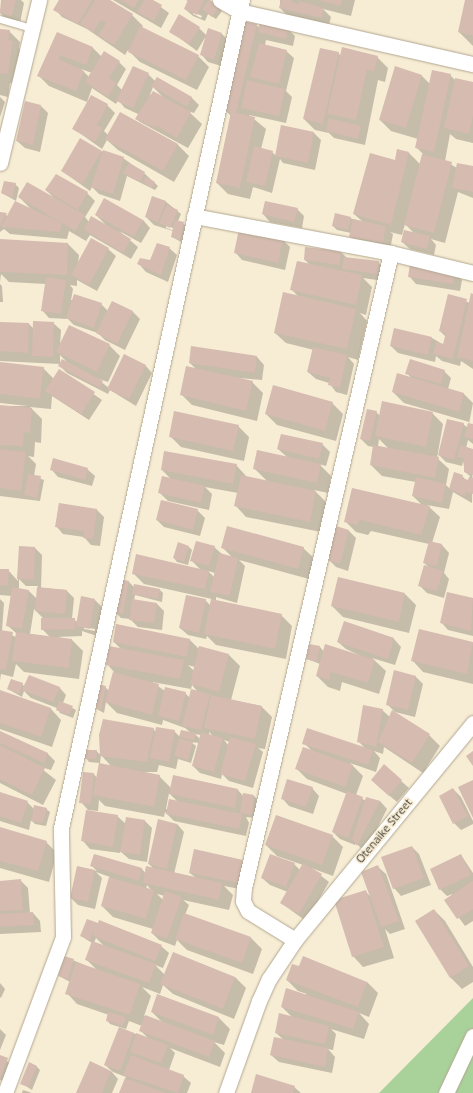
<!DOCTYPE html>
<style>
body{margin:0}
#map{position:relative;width:473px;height:1093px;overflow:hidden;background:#f7ecd4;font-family:"Open Sans",sans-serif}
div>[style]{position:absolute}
.green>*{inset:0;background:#a9d29b}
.shadow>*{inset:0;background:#0003}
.building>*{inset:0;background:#d5bbb0}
.roads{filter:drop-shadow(0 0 1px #b2a791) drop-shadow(0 0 1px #b2a791)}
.service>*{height:7px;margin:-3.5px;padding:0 3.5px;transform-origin:3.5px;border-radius:3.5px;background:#fff}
.minor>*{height:15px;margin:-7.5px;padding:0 7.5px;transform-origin:7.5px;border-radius:7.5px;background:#fff}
span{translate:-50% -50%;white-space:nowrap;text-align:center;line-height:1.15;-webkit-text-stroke:3.5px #f7ecd4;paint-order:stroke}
.street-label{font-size:11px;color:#3e3a31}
</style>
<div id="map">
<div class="green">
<div style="clip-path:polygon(473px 998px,473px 1093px,379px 1093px)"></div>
</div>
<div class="shadow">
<div style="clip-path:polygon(2px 0,21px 0,24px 3px,20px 23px,7px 20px,0 13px)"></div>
<div style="clip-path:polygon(60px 0,108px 0,132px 15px,143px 26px,141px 28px,198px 56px,209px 67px,197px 90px,140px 62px,128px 50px,125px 55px,87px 29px,62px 17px,55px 9px)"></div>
<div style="clip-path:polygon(113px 0,151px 0,169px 13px,161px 28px)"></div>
<div style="clip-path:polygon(evenodd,186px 0,210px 0,222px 11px,216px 19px,208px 14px,205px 21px,193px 16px,185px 9px,188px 1px,186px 0,193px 12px,202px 16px,201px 18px,193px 14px,193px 12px)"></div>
<div style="clip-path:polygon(280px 0,355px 0,351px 16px,323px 9px,331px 17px,329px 25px,287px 15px,280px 8px)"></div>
<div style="clip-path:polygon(466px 0,473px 0,473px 46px,459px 32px)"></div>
<div style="clip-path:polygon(256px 25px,260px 28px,288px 29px,295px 36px,293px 46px,266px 40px,265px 45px,286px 51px,294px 58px,286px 91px,292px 97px,286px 123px,249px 115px,266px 129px,261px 149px,272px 152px,276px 156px,314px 133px,321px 140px,315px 170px,283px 163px,280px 159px,272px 193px,253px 187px,250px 199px,228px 194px,217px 183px,231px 116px,225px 110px)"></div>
<div style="clip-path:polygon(199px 28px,207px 36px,222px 34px,229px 41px,221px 66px,208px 62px,201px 54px,206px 36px,197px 51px,170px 31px)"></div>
<div style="clip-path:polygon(0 30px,9px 31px,20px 42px,19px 48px,23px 53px,18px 84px,10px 83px,8px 97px,0 95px)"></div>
<div style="clip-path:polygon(evenodd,57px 33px,93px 48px,102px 57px,119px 62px,126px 69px,117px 85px,122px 90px,133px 67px,148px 74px,155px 81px,157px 78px,192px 98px,199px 105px,194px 113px,188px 111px,202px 124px,188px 148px,140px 122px,136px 119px,138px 114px,125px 108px,118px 100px,116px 104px,92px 88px,87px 102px,49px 86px,38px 75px,57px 33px,81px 69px,92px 73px,89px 77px,81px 69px,57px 33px,153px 87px,163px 97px,150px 95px,153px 87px)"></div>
<div style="clip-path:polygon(338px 53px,341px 56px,377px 57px,388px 68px,385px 82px,378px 80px,365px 145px,334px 138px,329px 133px,315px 130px,304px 119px)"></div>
<div style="clip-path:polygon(421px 75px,430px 84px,450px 75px,455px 80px,473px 83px,473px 143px,456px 139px,450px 134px,445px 161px,457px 168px,473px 167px,473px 198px,458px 192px,445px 243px,431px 239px,436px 245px,434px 255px,410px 249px,402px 242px,415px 234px,405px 224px,402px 235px,390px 232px,393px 234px,390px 250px,358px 244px,350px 236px,351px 233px,337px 230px,333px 226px,336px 214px,363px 222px,354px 214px,396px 161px,398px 150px,409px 153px,421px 165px,423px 154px,416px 147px,418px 139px,391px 131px,380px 120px)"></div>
<div style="clip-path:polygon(0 97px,5px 102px,0 117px)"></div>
<div style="clip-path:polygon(107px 105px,115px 113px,104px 131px,109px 136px,121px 113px,178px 145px,189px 156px,174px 182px,118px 150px,107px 140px,102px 149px,74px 129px)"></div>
<div style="clip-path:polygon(41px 106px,48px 113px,40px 152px,25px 148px,17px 141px)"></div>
<div style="clip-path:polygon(101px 151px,123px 158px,144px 173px,158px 186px,155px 190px,127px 176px,120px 201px,99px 194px,92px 187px,90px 191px,62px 171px)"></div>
<div style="clip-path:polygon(56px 175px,87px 193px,95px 201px,85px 217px,89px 222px,106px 225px,96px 215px,143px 220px,150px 228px,141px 243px,119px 231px,138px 247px,131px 259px,90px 235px,86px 241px,69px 231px,67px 239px,10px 234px,4px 229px,0 232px,0 213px,8px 216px,32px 210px,19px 197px,54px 198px,46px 190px)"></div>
<div style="clip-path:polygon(15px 184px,19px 188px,16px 201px,2px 193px)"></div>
<div style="clip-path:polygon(evenodd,165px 201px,181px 214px,178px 221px,187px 226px,183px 243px,172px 237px,173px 231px,154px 225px,146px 217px,165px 201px,166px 225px,175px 229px,175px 231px,166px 228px,166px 225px)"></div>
<div style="clip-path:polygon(297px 209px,304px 216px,302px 228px,270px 222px,263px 214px)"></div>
<div style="clip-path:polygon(0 240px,68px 244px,79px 255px,78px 263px,91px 240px,108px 249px,116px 256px,97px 291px,77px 280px,77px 286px,70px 285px,73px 289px,71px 300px,101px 304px,108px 311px,112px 302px,133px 312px,140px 319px,125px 350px,105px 340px,98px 333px,74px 325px,68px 319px,49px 318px,42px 310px,46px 284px,9px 282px,1px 274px,0 282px)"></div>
<div style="clip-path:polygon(283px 240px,290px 247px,285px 270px,242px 260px,235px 252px)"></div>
<div style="clip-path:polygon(169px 248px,177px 255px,168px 282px,146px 272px,139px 264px,151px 261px)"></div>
<div style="clip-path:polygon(341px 252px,347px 258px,378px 262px,386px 270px,384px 281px,363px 278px,372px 287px,366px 315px,360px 313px,367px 321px,358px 360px,348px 357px,354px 364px,347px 395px,336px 392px,329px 383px,316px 379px,308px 372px,314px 350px,286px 343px,275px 333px,299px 297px,292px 290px,310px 265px,305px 260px)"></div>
<div style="clip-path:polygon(455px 273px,462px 280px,460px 291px,416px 284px,409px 276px)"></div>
<div style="clip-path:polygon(0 284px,2px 286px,3px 302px,0 302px)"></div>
<div style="clip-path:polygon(448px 295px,470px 303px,473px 295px,473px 369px,461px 361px,460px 366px,442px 361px,436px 356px,435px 362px,398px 353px,391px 346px,432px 338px,444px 345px,446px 337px,440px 331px)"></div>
<div style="clip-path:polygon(0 323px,29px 324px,34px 329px,53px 323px,61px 330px,60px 346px,109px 345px,120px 356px,108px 382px,96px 378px,109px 388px,145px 365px,152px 373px,136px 406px,110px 390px,108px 394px,67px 373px,60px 366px,69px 364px,60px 355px,60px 364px,0 361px)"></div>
<div style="clip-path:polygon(192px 347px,257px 357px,264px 365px,262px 380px,228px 377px,252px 382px,263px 393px,257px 421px,192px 405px,181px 394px,196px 369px,190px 363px)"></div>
<div style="clip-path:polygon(0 363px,43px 368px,54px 379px,59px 370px,102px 400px,89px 420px,52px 396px,51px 409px,30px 407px,42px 419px,41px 443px,35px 442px,34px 457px,28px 456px,36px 464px,34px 476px,44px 480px,40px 501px,0 496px,0 406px,28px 406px,0 403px)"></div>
<div style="clip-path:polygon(evenodd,444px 371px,451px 378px,448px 389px,464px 394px,473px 403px,469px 424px,473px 425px,473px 444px,468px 440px,466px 448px,473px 450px,472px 503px,453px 492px,449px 509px,427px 505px,440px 517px,432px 543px,442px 545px,449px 553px,444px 573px,449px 579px,444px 598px,427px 593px,419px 585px,430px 568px,424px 563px,429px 544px,371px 531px,368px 535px,356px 532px,345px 521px,422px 505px,413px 496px,416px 482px,382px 476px,371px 465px,374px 447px,368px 446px,361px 439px,376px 412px,380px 416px,432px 413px,443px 424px,437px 458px,449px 469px,446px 485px,450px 489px,462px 476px,468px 482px,470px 476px,465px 472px,463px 461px,462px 466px,446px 462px,439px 455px,463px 424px,468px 428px,469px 422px,404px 403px,393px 392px,412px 379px,407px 373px,444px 371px,379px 439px,389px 449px,378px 446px,379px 439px)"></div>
<div style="clip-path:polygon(332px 403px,343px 414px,336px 441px,277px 425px,266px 414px)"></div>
<div style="clip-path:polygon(238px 426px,249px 437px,244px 461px,181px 447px,170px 436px)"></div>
<div style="clip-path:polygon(322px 444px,330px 452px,326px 466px,319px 464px,331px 476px,328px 493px,314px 490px,327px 503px,321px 532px,246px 517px,236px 506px,238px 493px,205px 487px,212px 494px,209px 510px,168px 501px,160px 493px,171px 479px,162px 470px,236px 465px,247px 477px,268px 482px,254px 468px,287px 457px,278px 449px)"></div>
<div style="clip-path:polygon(51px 469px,87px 469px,95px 476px,92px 486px,58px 477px)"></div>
<div style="clip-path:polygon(59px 504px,97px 510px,104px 517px,100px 546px,91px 545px,84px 537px,63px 534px,56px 526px)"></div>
<div style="clip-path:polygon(197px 510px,205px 518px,200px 536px,164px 527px,157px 520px)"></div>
<div style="clip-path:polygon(337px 528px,349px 531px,356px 538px,348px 571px,336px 567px,329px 560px)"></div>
<div style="clip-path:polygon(evenodd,20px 547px,35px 548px,42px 555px,41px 588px,66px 590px,74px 598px,72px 619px,78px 622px,95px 600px,102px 607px,97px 636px,82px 631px,82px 636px,57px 637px,72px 640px,83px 651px,79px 679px,24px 672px,16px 664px,13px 677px,1px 674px,0 681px,0 599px,4px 603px,2px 631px,16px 637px,16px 633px,7px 625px,12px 596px,0 595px,0 570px,8px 570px,18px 581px,20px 547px,19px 579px,26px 586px,38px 586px,37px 599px,29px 591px,19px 589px,19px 579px,20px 547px,34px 609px,44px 619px,42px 629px,50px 637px,30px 634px,34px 609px,20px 547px,84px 627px,95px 629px,95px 631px,84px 629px,84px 627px)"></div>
<div style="clip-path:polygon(189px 547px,192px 550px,188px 565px,177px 562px,174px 558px)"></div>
<div style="clip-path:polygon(evenodd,214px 547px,222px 554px,232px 557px,223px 548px,303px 548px,314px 558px,309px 579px,239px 560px,245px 566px,237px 603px,216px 597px,216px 601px,281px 615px,292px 626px,286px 659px,216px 645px,207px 636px,206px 639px,188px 635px,180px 628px,205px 600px,210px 605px,212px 599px,144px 584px,133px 573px,201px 570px,192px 561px,214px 547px,208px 571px,215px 573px,214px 577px,208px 571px)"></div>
<div style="clip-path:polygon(120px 580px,129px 582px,134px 587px,135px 585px,160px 590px,163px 593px,162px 602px,135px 595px,134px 601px,157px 604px,164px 611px,162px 630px,138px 627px,130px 619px,121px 618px,114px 611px)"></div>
<div style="clip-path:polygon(448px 593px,473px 599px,473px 636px,448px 630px,441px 622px)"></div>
<div style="clip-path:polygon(405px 594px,416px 605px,409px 633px,343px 617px,332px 606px)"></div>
<div style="clip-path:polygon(344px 623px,394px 639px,401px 647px,395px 665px,372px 658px,386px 671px,379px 694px,342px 682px,340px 691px,328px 687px,317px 676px,320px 664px,307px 659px,320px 647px,324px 652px,365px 658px,346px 649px,338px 642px)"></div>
<div style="clip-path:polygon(420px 631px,473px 643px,473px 684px,423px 672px,413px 661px)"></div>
<div style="clip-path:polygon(evenodd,189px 639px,200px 650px,229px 655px,240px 666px,231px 700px,261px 706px,272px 717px,265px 749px,258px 748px,263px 752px,253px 788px,229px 781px,222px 774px,221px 779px,200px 773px,193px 766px,199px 743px,191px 742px,196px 746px,191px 763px,178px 759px,176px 769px,159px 765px,157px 772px,139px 772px,159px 776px,171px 788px,174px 776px,238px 790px,243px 796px,254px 796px,257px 799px,255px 818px,246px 817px,249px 823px,246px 836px,174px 821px,165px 812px,164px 817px,105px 806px,99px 800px,98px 811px,88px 810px,81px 802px,94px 774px,97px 778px,111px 766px,101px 755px,153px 729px,156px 732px,174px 731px,180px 737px,191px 733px,185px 728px,163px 720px,162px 725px,117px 713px,106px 702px,104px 713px,93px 707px,105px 687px,109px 691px,114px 672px,107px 664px,121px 649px,114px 642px,189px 639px,188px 665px,195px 667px,194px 671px,188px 665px,189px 639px,152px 682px,191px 689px,192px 685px,198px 692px,190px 698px,185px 693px,165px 691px,152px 682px,189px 639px,209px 732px,214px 737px,209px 735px,209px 732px,189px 639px,195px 734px,201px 735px,200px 739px,195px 734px,189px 639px,224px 740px,230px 742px,229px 746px,224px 740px,189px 639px,169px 793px,178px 802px,168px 809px,166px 809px,169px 793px)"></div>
<div style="clip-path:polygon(415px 676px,423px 684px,415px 717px,395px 712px,387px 704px)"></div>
<div style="clip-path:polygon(22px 684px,25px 687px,59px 687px,66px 695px,63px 703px,76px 710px,73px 718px,60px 713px,57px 708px,31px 698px,24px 691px,22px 697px,8px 689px)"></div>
<div style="clip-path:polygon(0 692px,51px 709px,61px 720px,52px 747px,0 729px)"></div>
<div style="clip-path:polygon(382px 710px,390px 717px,392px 712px,429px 735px,440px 746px,423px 773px,384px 747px,383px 754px,374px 751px,380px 758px,376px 772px,350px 763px,363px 776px,356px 795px,366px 801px,366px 798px,380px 801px,387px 809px,365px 852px,356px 843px,355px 845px,340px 839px,333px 832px,347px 794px,307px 779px,296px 768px,311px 750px,304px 743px,364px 747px,358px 741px)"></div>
<div style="clip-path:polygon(0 732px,48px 754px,55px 761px,51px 770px,38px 766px,56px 780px,43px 805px,0 783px)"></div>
<div style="clip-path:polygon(96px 751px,101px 755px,100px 763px,89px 762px,86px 758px)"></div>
<div style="clip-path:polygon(384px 766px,409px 788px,397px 802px,379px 787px)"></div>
<div style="clip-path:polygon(312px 788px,319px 796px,313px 814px,289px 806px,282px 798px)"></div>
<div style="clip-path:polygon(453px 789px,461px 797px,473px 821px,473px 824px,461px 830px,454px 823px)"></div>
<div style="clip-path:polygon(0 793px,27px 802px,34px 809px,46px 809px,50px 812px,46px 826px,35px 824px,31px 820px,29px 830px,0 821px)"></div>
<div style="clip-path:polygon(117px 816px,126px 824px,127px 818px,145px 821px,152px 828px,147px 862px,129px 859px,120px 851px,120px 853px,90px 849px,83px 841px)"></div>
<div style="clip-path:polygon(evenodd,177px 824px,184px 832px,174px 874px,196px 878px,190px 873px,242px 861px,245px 890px,224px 886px,233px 895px,229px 910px,183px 900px,189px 905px,185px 915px,251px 938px,262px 949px,253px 974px,187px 950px,177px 940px,175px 946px,159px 940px,152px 933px,153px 929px,113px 917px,102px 906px,110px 877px,96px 872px,102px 878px,95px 909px,78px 905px,71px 898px,78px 867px,97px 871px,92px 866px,95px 855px,142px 869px,146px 874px,154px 869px,149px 864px,177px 824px,147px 885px,152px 891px,146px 889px,147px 885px,177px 824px,157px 894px,165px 896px,163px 900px,157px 894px)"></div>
<div style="clip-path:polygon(0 828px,46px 842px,57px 853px,49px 882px,0 868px)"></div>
<div style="clip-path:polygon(332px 836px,343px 847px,333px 876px,311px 868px,329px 882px,306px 921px,281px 903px,288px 892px,270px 885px,262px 878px,294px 864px,300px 870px,303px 865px,277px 856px,266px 845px)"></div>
<div style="clip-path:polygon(412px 847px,419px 854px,431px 885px,401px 896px,394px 888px)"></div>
<div style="clip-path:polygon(461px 855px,473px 873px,473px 921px,465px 926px,446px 900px,453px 894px,447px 896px,440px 889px)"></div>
<div style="clip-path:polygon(378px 867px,386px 874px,405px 929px,390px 934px,385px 929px,394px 958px,363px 967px,353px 956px,366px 892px,372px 898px)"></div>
<div style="clip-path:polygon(20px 880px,28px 888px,30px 914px,33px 913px,40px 921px,41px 932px,0 934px,0 882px)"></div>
<div style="clip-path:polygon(434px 910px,445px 921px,473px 967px,473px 982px,462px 989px,451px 978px,416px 921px)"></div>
<div style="clip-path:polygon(evenodd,87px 920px,161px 946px,169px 953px,163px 968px,155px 965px,165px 975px,235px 977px,246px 988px,234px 1019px,173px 994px,163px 985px,160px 994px,142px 987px,151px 996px,144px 1016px,163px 1023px,152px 1012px,158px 995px,219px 1018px,230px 1029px,224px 1045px,214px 1042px,225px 1053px,220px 1067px,170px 1048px,175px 1053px,169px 1070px,183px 1076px,191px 1083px,187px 1093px,120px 1093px,126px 1077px,113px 1072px,105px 1065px,120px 1028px,149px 1039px,140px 1030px,142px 1026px,129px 1021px,126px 1029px,110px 1024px,107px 1020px,109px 1015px,77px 1004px,67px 993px,70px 982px,59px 976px,65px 957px,97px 970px,86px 959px,92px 943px,81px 936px,87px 920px,96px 938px,104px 946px,94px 943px,96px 938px)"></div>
<div style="clip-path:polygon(287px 980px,367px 982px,378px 993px,369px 1017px,359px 1013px,369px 1024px,364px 1039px,331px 1029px,336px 1034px,333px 1050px,328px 1049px,335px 1057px,332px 1073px,279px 1062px,271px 1055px,284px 1040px,276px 1033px,293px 1018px,282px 1007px,307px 994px,298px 991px)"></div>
<div style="clip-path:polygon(0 983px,5px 989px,1px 998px,0 997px)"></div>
<div style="clip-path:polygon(0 1029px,6px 1035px,0 1050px)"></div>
<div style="clip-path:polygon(0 1056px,15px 1067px,8px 1083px,0 1080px)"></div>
<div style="clip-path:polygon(36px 1066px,40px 1070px,32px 1090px,21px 1083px)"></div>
<div style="clip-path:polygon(111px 1071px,118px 1079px,112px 1093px,77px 1093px)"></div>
<div style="clip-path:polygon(294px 1087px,301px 1093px,252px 1093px)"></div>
<div style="clip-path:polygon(23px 1090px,32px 1093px,22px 1093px)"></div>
</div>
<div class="building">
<div style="clip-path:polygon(1px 0,16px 0,12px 16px,0 13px)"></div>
<div style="clip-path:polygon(59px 0,92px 0,78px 24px,53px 10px)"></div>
<div style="clip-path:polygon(95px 0,110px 0,133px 14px,114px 45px,98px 35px,106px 23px,101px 20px,93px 32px,80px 24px)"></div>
<div style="clip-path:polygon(120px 0,139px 0,134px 8px)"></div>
<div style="clip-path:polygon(144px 0,153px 0,162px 5px,154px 21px,137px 12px)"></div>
<div style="clip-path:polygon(188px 0,204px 0,197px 15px,184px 9px)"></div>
<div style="clip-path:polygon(209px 0,219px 7px,212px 17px,202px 9px)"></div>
<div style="clip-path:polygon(281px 0,292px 0,292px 2px,299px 4px,299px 1px,324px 8px,322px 18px,279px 8px)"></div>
<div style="clip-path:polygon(319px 0,342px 0,340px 6px)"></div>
<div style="clip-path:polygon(465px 0,473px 0,473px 36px,458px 32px)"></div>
<div style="clip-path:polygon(179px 14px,200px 27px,189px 44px,169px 32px)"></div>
<div style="clip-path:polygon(244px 21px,257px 24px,236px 113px,255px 117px,240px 188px,216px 183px,231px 112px,224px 110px)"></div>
<div style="clip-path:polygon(260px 21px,288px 28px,286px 39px,258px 32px)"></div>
<div style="clip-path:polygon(140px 26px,199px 55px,186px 80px,128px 52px)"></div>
<div style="clip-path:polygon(208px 28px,222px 33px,214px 60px,200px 55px)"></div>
<div style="clip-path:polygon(0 29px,10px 30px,8px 40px,13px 41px,8px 74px,0 73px)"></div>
<div style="clip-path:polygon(57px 32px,93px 47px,86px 65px,60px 55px,59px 59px,84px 71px,76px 91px,37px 76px)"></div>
<div style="clip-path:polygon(259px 43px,287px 50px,279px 84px,250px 77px)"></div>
<div style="clip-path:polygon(342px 47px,378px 56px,374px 71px,367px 70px,356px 120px,327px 114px)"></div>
<div style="clip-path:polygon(320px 48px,339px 52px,323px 124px,303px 119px)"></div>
<div style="clip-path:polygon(104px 51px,120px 61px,109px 78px,116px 83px,108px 97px,85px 82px)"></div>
<div style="clip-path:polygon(133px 66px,149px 73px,133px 108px,116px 101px)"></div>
<div style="clip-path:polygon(395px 66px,422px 75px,406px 128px,379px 120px)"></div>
<div style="clip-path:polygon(432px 70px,451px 74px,434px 152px,415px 148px)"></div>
<div style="clip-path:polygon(157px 77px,192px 97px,187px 107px,151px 86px)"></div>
<div style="clip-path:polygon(455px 78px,473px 82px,473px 116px,469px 134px,444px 128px)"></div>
<div style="clip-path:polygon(247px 80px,285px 89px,279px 116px,241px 108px)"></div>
<div style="clip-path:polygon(153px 91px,191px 112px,177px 138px,157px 126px,156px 128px,144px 123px,144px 119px,143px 122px,135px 119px)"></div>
<div style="clip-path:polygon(91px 95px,108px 104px,97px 125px,103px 128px,95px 142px,72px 129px)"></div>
<div style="clip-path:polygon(25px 101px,41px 105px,33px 145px,16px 141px)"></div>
<div style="clip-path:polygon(120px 112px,178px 144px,163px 171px,105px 139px)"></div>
<div style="clip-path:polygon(328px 118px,361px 126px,358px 139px,326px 131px)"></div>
<div style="clip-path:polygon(281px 125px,314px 132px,308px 163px,275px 156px)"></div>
<div style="clip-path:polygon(80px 138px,102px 151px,82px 184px,61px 171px)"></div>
<div style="clip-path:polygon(254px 146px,273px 151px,265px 186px,246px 182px)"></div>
<div style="clip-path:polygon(397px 149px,409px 152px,391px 225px,353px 214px,370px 153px,395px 160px)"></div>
<div style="clip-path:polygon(103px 150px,124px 157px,113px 194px,91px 187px)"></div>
<div style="clip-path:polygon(422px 154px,452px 162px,434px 233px,404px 225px)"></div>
<div style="clip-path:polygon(129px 163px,145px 172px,140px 182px,123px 173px)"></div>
<div style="clip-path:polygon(457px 163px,473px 166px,473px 192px,452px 188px)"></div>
<div style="clip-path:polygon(56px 174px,88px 192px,78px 210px,45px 190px)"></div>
<div style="clip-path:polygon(146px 177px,155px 182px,152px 188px,143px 182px)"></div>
<div style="clip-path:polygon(4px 181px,16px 183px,12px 198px,1px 193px)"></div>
<div style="clip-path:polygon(27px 182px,85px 215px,75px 231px,18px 197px)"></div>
<div style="clip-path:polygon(152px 196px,166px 201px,158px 222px,145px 217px)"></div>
<div style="clip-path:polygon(104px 198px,143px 220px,134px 237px,95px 215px)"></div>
<div style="clip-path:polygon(15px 201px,62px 223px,60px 232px,1px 227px)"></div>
<div style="clip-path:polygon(265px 201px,298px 208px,294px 222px,262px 214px)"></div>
<div style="clip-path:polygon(167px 205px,178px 210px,170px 228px,159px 223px)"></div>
<div style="clip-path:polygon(0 212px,7px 213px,0 226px)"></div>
<div style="clip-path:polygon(335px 213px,351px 217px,348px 230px,332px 226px)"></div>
<div style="clip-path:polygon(91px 216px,131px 239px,123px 253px,84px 230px)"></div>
<div style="clip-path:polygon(353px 219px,386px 226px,383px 243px,349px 237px)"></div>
<div style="clip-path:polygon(175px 220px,184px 222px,180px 240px,171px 237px)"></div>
<div style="clip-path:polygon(239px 229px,283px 239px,278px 263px,234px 253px)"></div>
<div style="clip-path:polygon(404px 230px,430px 236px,427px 249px,401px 242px)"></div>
<div style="clip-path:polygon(91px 238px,109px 248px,89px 285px,71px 275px)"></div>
<div style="clip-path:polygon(0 239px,68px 243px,67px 275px,0 272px)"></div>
<div style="clip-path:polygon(157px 243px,170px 247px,161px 275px,137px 264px,140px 258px,150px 260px)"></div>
<div style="clip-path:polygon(305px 247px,341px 251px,340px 265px,304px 260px)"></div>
<div style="clip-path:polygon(344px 257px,379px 261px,377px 274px,342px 269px)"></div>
<div style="clip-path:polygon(297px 261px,362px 275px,356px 305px,290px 290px)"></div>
<div style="clip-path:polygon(410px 264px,455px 272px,453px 284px,408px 277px)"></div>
<div style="clip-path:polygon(46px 277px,66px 280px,61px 314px,41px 311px)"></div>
<div style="clip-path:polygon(283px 292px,356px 309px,347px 349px,274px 333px)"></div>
<div style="clip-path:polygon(471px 293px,473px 294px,473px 361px,457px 357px)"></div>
<div style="clip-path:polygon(74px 294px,102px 303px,94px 328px,66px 318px)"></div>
<div style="clip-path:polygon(448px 294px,467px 299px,453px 359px,433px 354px,436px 342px,443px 344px,446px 333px,439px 331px)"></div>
<div style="clip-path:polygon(112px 301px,133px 311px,117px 344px,96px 333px)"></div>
<div style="clip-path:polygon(33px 321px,54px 322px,53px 357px,32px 356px)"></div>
<div style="clip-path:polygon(0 322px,29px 323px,28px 353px,0 351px)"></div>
<div style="clip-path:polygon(69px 325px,110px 344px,97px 372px,56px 352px)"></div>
<div style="clip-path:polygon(394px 328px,432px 337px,428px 355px,390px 346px)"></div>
<div style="clip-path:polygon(191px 346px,257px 356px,255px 373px,189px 363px)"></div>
<div style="clip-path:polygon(313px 347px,347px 355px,340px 388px,328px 385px,330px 378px,307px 372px)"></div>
<div style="clip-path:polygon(124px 354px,146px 365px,129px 399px,107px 389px)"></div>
<div style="clip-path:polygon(62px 359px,103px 381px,100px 388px,58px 366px)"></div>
<div style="clip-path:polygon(410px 359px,445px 370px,441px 384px,405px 374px)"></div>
<div style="clip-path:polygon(0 362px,44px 367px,40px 399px,0 394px)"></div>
<div style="clip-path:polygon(186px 366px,253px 381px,246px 411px,180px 395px)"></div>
<div style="clip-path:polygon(59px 369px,95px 392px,81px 414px,45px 391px)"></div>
<div style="clip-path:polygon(397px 373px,464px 393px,459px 412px,392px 392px)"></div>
<div style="clip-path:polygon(273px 385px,333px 402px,325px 431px,265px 414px)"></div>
<div style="clip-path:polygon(382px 401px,433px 412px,426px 447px,375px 436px)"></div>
<div style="clip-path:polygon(0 405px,32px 408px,30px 433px,24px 432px,23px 446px,0 445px)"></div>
<div style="clip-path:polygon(367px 409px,377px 411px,370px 441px,360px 439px)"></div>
<div style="clip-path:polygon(174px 411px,239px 425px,233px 451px,169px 437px)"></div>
<div style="clip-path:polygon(447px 419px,464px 423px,454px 460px,438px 455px)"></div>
<div style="clip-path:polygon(468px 423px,473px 424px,473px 439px,464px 437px)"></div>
<div style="clip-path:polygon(281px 434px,323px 443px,319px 459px,277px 449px)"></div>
<div style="clip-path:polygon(373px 445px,439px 457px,435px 478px,370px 465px)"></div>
<div style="clip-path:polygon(460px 445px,473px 449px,473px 475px,464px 472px,464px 458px,457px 457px)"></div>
<div style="clip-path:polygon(0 449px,26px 452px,21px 491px,0 488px)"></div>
<div style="clip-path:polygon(257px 450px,321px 464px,317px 483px,253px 469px)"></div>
<div style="clip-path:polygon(164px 451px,237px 464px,233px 484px,161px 470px)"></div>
<div style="clip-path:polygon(53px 458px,88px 468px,85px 480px,50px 470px)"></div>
<div style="clip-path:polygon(454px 472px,463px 475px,462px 478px,468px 480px,469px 477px,473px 478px,473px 494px,466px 492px,465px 496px,449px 489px)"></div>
<div style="clip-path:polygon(28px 474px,41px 476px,37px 498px,24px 495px)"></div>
<div style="clip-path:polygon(241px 475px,316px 491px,310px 522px,234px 506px)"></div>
<div style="clip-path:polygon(162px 476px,205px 486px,201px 503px,158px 493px)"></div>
<div style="clip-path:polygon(416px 477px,446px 484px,442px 503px,412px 496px)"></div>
<div style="clip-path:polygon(352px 488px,430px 506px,421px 535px,360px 520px,357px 525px,344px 522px)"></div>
<div style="clip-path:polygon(161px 500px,198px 509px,193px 530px,156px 520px)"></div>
<div style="clip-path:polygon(59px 503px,97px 509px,93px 539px,83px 538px,84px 531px,55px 527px)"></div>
<div style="clip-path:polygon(227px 526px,304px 547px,298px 569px,221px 548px)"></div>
<div style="clip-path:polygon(336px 526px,349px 530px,340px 564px,327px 560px)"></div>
<div style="clip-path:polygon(196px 541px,215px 546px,209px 566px,190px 561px)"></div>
<div style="clip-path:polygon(429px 541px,442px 544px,437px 566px,423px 563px)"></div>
<div style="clip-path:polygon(178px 542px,189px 546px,184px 562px,173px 558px)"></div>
<div style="clip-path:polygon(19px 546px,35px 547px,34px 580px,17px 579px)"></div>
<div style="clip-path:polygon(219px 553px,238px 558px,230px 596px,210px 592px)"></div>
<div style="clip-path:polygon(136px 554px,209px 571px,205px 589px,132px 574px)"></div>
<div style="clip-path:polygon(424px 565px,443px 571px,437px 591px,418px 586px)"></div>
<div style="clip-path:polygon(0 569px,9px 569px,8px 586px,0 585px)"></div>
<div style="clip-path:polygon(338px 577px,405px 593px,399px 622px,331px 606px)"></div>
<div style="clip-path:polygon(119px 579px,129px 581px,123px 614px,113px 611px)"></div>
<div style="clip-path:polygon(134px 584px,160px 589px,158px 599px,132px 594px)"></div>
<div style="clip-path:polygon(12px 587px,29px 590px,22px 629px,6px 626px)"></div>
<div style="clip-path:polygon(37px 587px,67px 590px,65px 614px,35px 611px)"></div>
<div style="clip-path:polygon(447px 592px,473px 598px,471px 631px,440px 623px)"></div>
<div style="clip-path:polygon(186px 595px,206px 599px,199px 633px,179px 628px)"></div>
<div style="clip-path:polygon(81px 596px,95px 599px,90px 629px,76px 626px)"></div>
<div style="clip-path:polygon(132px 599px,157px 603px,154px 623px,129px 620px)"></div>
<div style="clip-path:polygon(211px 599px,282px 614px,275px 649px,204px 634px)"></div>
<div style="clip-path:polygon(41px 618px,75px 618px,75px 629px,41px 630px)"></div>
<div style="clip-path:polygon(344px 621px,394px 638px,388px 659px,337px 642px)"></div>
<div style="clip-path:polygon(116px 624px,190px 639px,187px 657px,113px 642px)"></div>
<div style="clip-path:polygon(419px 629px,473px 642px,467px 674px,411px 661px)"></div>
<div style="clip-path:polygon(0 630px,13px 632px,6px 670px,0 669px)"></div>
<div style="clip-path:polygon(16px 632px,72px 639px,69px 668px,12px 661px)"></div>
<div style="clip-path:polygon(309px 644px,320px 646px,317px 662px,306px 659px)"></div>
<div style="clip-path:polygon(325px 644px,375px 660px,368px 683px,331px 672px,329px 680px,316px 676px)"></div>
<div style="clip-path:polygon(109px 646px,184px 660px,180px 679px,106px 665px)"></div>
<div style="clip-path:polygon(199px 646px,229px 654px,219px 692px,190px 684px)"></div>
<div style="clip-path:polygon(394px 670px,416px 676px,408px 710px,386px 705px)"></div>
<div style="clip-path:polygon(113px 672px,159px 684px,152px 715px,105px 702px)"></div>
<div style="clip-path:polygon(29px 675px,60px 687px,53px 702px,22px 690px)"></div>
<div style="clip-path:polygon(11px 679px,23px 683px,19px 694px,7px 689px)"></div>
<div style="clip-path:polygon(97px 684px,106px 686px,101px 710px,92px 708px)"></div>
<div style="clip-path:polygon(165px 687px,186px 692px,179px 721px,158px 716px)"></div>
<div style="clip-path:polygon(191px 689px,210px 694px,201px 730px,182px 726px)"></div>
<div style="clip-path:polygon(0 690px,51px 708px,41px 737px,0 723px)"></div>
<div style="clip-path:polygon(211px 695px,262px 706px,255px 739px,204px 728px)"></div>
<div style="clip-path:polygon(59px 701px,73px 706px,69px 715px,56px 710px)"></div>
<div style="clip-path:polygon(363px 705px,383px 709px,376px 747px,357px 742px)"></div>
<div style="clip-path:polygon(392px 710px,430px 734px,412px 763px,378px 742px)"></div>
<div style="clip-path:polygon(103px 719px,154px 728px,147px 762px,100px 756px,99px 735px)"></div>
<div style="clip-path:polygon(156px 727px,175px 730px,169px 762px,150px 758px)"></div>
<div style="clip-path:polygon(307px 728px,373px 750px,368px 765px,302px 744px)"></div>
<div style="clip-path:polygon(181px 730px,196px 733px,194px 740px,179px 737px)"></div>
<div style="clip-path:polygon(0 731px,48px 753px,44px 763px,0 743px)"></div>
<div style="clip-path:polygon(201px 732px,223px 738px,214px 772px,192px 766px)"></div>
<div style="clip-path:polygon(230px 737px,256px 744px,245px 781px,220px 774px)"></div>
<div style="clip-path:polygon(179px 738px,193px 742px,188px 760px,174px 756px)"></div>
<div style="clip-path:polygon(0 745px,45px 768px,32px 795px,0 779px)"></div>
<div style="clip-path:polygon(303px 747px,353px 765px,345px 787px,295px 769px)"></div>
<div style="clip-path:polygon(85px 750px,97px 750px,96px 759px,85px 759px)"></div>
<div style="clip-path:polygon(473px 751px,473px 766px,466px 756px)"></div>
<div style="clip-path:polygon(99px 763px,160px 775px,154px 807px,93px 795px)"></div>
<div style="clip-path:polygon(384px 764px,402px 780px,389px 796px,371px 780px)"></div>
<div style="clip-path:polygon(83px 772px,94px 773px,91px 804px,79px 803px)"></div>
<div style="clip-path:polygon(173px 775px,238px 789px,235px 808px,169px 794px)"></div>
<div style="clip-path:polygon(287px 779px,313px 787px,306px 807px,281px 799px)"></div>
<div style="clip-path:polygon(473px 780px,473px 818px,458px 787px)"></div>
<div style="clip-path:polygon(453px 788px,468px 816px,453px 824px,439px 796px)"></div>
<div style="clip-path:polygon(347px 791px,363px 797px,348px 838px,332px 832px)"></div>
<div style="clip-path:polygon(0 792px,28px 801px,21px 823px,0 816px)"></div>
<div style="clip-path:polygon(243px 793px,254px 795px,252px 815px,240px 813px)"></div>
<div style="clip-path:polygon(366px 797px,380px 801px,357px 846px,352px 839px)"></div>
<div style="clip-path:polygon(169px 799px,242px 814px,239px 829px,166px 814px)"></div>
<div style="clip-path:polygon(34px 805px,47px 808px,43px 823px,31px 821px)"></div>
<div style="clip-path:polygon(86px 810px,118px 815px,113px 847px,81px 841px)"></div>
<div style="clip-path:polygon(276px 815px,333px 835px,322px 865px,265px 845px)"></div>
<div style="clip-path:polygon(126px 817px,145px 820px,140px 855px,120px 852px)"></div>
<div style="clip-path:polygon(158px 819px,177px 824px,167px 869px,148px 864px)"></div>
<div style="clip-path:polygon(0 827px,47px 841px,38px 871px,0 861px)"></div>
<div style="clip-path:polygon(412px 846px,424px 878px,393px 889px,381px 857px)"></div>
<div style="clip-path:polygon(194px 849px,243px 860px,238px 883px,189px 873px)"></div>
<div style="clip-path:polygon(94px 854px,142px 868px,139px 881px,90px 866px)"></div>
<div style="clip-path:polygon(270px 854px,295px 863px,286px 887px,261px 878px)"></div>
<div style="clip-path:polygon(461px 854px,471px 875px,439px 890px,430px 869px)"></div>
<div style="clip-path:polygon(303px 863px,322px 874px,299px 914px,280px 903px)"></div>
<div style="clip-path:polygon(378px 865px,399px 921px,381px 927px,361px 872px)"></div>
<div style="clip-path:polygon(77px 866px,95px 870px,88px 902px,70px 898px)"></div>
<div style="clip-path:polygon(146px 866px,222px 883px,219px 900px,143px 883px)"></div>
<div style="clip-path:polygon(109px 877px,154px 890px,146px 919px,101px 906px)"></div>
<div style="clip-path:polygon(21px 879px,23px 910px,0 911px,0 881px)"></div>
<div style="clip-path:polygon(473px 881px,473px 909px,457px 919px,444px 900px)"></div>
<div style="clip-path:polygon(366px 890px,384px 947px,352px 957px,334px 900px)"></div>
<div style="clip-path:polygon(165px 891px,182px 897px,167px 939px,151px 933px)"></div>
<div style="clip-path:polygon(434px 909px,469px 966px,450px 978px,415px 921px)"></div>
<div style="clip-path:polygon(33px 912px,34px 925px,0 927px,0 914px)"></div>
<div style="clip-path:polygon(184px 913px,251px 937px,242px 963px,175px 939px)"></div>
<div style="clip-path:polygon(87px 919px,98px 923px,99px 920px,162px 945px,155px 961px,93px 936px,94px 930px,90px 940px,80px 936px)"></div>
<div style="clip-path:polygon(92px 941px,156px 964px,149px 983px,85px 960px)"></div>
<div style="clip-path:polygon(173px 952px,235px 977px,223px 1009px,160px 984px)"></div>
<div style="clip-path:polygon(64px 956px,74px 959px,68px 979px,58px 976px)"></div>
<div style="clip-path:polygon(303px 956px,367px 982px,358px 1007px,286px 980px,292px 964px,299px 966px)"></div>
<div style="clip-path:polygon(76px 962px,140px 984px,130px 1015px,65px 994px)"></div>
<div style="clip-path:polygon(286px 988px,359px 1012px,353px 1029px,281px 1007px)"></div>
<div style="clip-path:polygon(157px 994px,219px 1017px,213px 1035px,151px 1012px)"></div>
<div style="clip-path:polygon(108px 1012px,126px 1017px,123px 1026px,106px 1021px)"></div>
<div style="clip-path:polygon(279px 1013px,329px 1026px,325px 1044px,275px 1033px)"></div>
<div style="clip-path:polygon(145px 1015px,215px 1041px,209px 1057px,139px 1031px)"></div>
<div style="clip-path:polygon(119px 1027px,134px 1033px,120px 1071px,104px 1065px)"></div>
<div style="clip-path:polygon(136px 1033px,168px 1045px,161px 1063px,130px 1052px)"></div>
<div style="clip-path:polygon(274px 1037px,328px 1048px,325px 1067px,270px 1055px)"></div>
<div style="clip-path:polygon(0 1055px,8px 1058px,0 1079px)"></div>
<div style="clip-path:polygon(131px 1055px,184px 1075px,178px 1093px,123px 1075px)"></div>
<div style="clip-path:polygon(90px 1061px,111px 1071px,102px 1093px,76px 1093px)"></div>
<div style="clip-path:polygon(29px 1062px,37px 1066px,28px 1087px,20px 1084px)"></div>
<div style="clip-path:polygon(256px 1074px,295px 1086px,293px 1093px,251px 1093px)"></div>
<div style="clip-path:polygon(125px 1078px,166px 1093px,119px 1093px)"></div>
</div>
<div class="roads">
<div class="service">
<div style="left:0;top:19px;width:33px;rotate:16deg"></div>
</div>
<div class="minor">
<div style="left:220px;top:0;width:22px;rotate:30deg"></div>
<div style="left:239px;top:11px;width:240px;rotate:12.8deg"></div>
<div style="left:0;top:163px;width:168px;rotate:-76.5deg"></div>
<div style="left:194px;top:216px;width:200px;rotate:10.6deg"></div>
<div style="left:391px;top:253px;width:84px;rotate:13.7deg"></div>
<div style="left:295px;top:940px;width:281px;rotate:-50.6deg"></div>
<div style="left:5px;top:1093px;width:166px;rotate:-69.6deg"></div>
<div style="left:63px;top:937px;width:109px;rotate:-91.1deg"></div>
<div style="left:61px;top:828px;width:848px;rotate:-77.67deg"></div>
<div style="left:226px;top:1093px;width:98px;rotate:-70.3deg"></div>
<div style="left:259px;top:1001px;width:24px;rotate:-66deg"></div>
<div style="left:269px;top:979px;width:47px;rotate:-56.3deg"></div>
<div style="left:295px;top:940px;width:55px;rotate:-148.3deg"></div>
<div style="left:248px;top:911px;width:11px;rotate:-117deg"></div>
<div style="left:243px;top:901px;width:13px;rotate:-86deg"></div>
<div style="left:244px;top:888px;width:652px;rotate:-76.97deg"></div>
<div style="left:446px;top:1093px;width:63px;rotate:-64.7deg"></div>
</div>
</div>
<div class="street-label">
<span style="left:384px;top:831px;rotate:-50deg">Otenaike Street</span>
</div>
</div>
